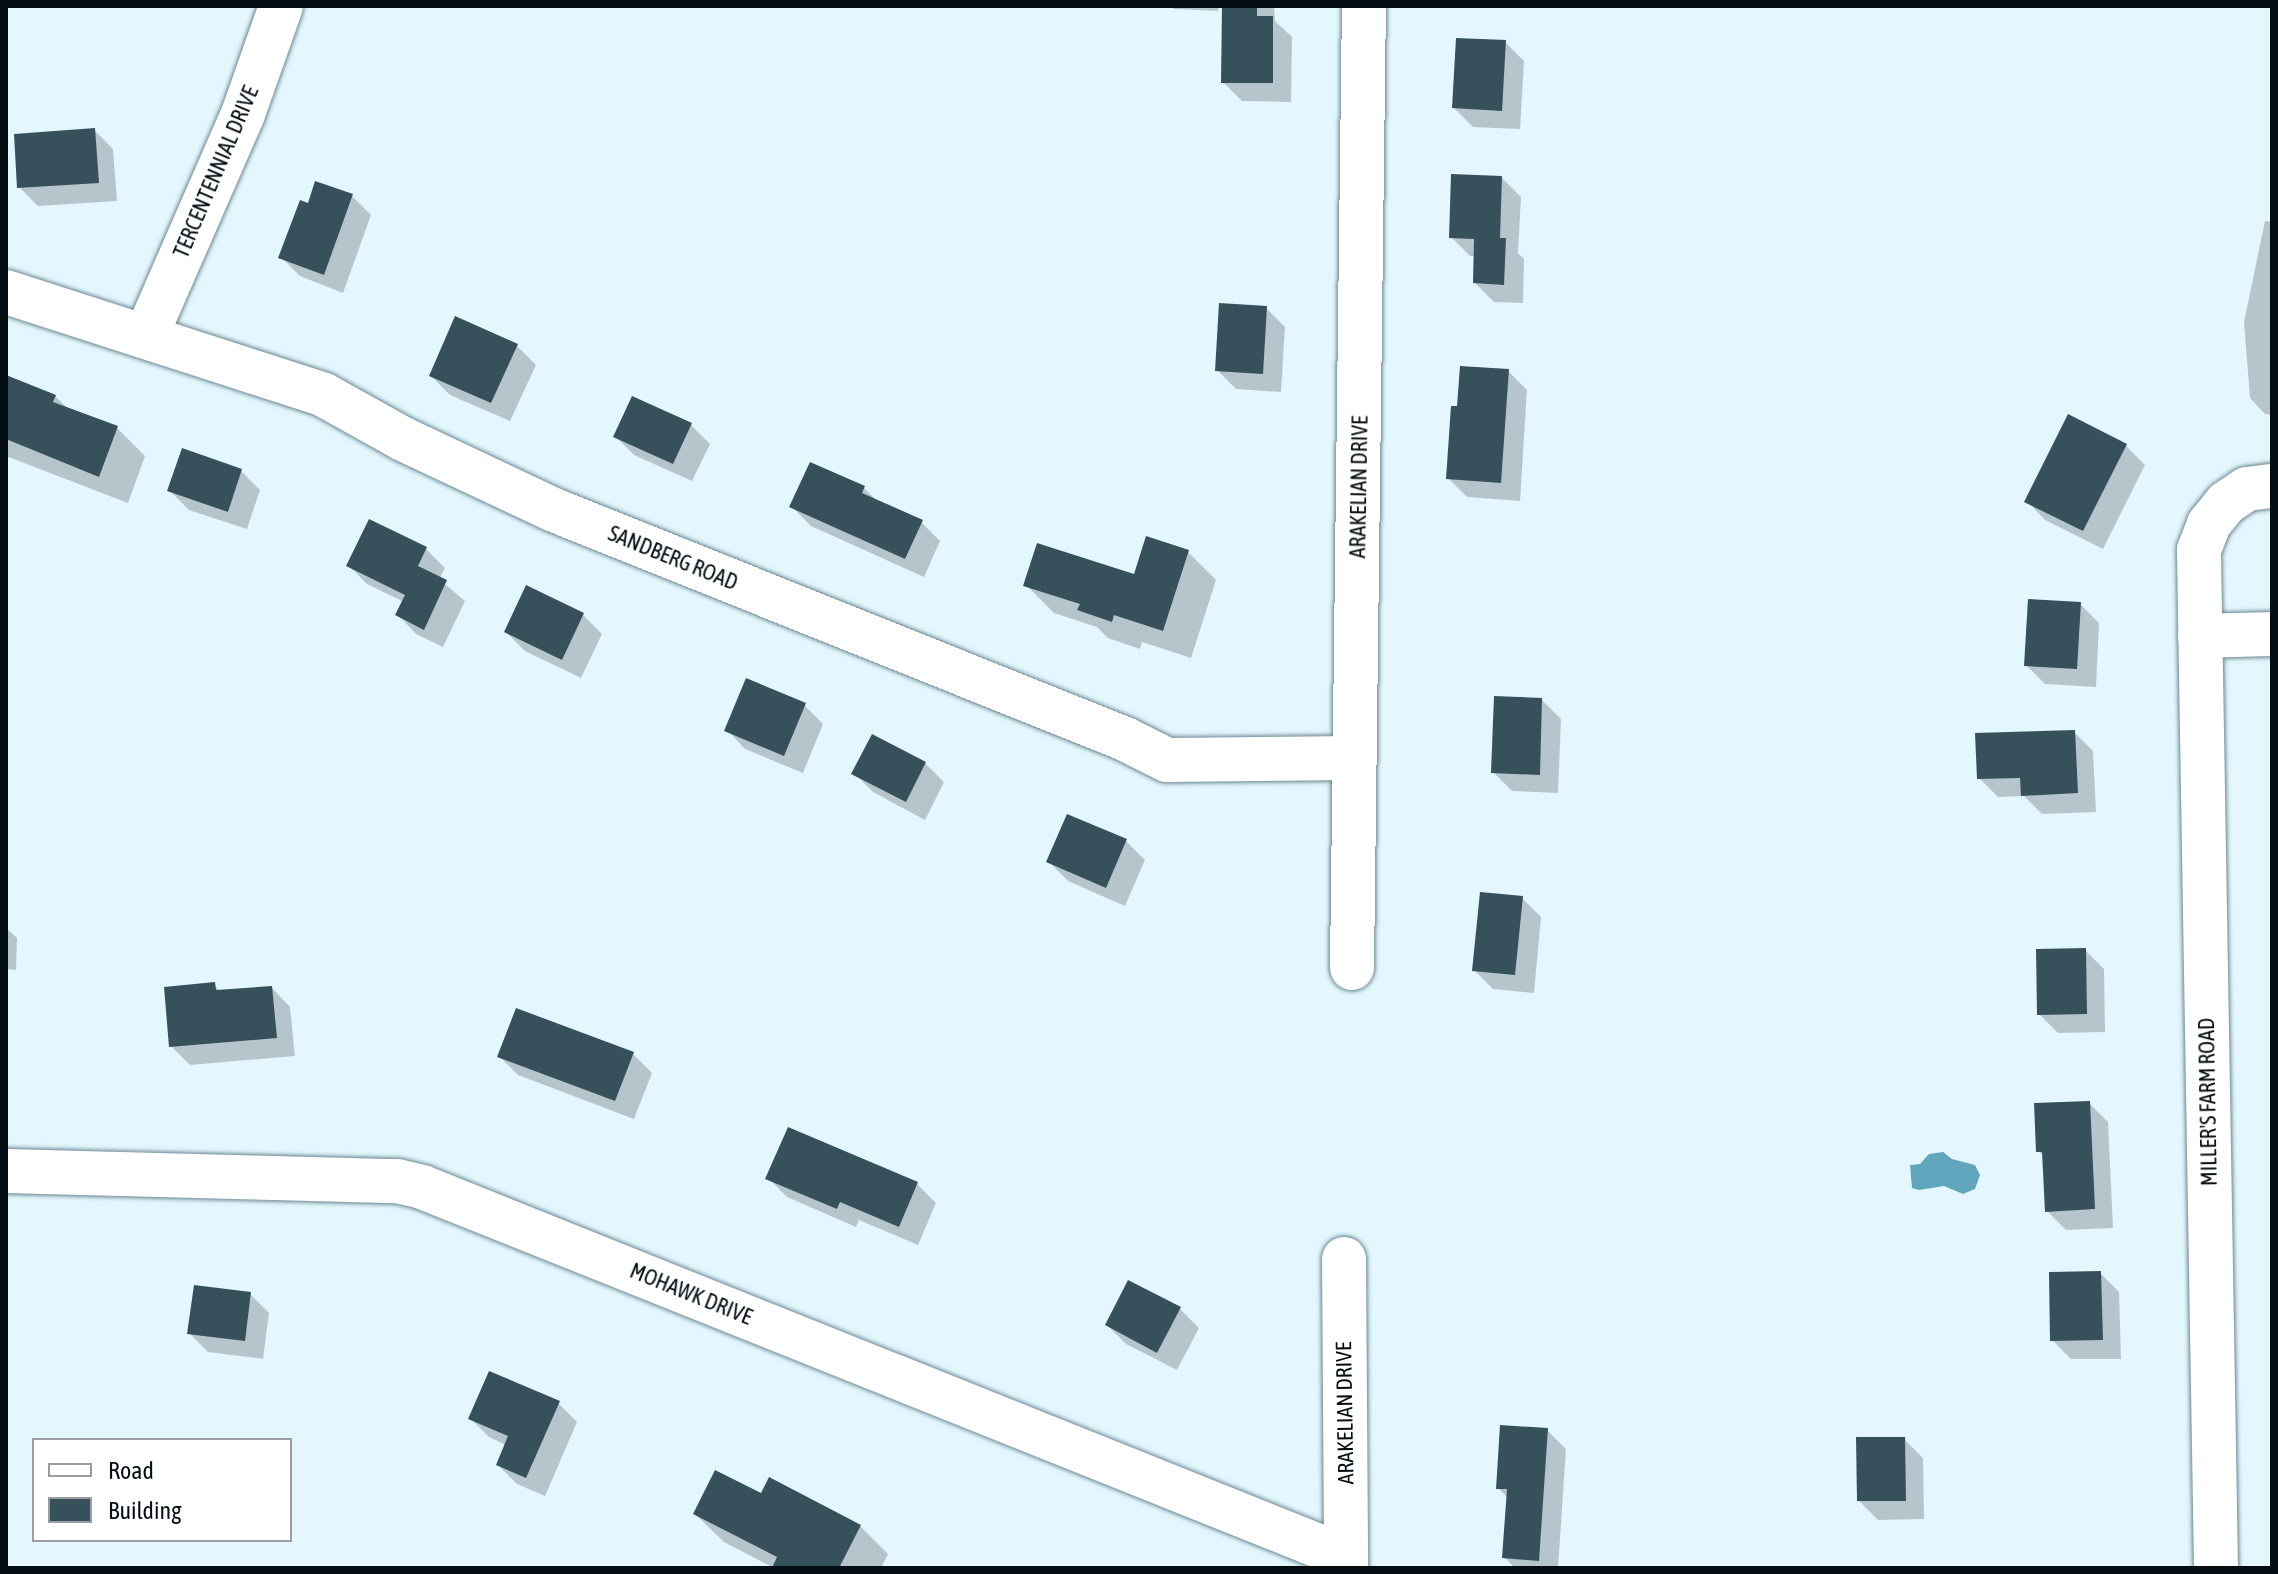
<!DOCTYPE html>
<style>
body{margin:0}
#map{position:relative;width:2278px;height:1574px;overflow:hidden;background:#e4f7fe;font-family:"Asap Condensed",sans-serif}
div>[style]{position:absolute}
.water>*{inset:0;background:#61a6bd}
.shadow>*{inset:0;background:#0003}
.building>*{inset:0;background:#36515b}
.roads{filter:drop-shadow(0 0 2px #6b8892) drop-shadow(0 0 2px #6b8892)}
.minor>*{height:44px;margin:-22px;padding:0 22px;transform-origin:22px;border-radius:22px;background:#fff}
span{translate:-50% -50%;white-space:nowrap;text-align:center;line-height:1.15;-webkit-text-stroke:8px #fff;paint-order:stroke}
.street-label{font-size:22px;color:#040d11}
.frame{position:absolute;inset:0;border:8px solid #040d11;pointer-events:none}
.legend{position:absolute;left:32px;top:1438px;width:260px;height:104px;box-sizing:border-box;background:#fff;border:2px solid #9b9ea0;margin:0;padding:10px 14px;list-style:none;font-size:24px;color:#040d11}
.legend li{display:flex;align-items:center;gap:16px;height:40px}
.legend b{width:40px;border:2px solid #9b9ea0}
</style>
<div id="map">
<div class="water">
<div style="clip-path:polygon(1943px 1152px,1952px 1159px,1975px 1165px,1980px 1175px,1975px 1189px,1963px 1194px,1944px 1186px,1919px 1190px,1912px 1188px,1910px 1165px,1920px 1164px,1929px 1154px)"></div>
</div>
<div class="shadow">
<div style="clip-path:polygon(1170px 6px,1219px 6px,1218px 11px,1174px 9px)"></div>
<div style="clip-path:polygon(1224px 6px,1274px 6px,1275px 21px,1292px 37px,1291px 102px,1242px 101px,1223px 82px)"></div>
<div style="clip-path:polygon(1505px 42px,1524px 61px,1520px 129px,1473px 127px,1454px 108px)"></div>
<div style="clip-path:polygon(94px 130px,113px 149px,117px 201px,38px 206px,19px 187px)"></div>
<div style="clip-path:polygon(1502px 178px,1521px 197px,1518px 253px,1524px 259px,1523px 303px,1494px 302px,1475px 283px,1476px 256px,1470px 256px,1451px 237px)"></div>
<div style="clip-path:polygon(317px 184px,352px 196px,371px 215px,343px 293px,300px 276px,281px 257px,309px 205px)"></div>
<div style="clip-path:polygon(2265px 221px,2272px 222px,2272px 415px,2265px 414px,2250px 398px,2244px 322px)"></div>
<div style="clip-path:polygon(1266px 308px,1285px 327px,1281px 392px,1236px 389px,1217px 370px)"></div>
<div style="clip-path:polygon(517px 346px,536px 365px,510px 421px,450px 395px,431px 376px)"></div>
<div style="clip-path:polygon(1508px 371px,1527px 390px,1520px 501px,1467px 497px,1448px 478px,1459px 408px)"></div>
<div style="clip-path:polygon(6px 377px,55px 396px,69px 410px,117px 428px,145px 456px,128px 503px,6px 456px)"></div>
<div style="clip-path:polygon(691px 425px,710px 444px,692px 481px,634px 455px,615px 436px)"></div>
<div style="clip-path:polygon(2126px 446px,2145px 465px,2103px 549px,2045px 520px,2027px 501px)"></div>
<div style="clip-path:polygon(241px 471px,260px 490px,247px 529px,189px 510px,170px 491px)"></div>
<div style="clip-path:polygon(864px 488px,878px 502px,921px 522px,940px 541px,924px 577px,811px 526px,792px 507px)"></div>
<div style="clip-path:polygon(426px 549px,445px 568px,439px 579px,465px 601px,443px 647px,416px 634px,398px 615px,404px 602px,367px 584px,348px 565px)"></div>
<div style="clip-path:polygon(1188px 552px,1216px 580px,1191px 658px,1142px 642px,1140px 649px,1108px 638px,1097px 627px,1054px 613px,1026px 585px,1136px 577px)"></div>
<div style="clip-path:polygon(527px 588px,583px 615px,602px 634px,581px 678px,525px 651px,506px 632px)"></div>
<div style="clip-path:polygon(2080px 604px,2099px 623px,2096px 687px,2045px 684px,2026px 665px)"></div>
<div style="clip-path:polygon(1542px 700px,1561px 719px,1558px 793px,1512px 791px,1493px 772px)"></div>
<div style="clip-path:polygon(804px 705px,823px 724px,803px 773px,745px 749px,727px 730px)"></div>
<div style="clip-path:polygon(2074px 732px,2093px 751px,2096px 812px,2042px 814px,2024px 796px,1998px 797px,1979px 778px)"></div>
<div style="clip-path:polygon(925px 763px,944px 782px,925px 820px,873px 792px,854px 773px)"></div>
<div style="clip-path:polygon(1126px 841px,1145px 860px,1125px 906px,1068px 881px,1049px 862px)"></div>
<div style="clip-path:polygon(1522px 898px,1541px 917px,1534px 993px,1493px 989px,1474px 970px)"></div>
<div style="clip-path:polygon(6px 928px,17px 938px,16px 970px,6px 969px)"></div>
<div style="clip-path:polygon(2085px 950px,2104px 969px,2105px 1032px,2058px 1033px,2039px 1014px)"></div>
<div style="clip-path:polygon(214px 985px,221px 992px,272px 988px,290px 1007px,295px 1056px,190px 1065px,171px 1046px)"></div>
<div style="clip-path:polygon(633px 1054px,652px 1073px,634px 1119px,518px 1075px,499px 1056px)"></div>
<div style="clip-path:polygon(2089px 1103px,2108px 1122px,2113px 1228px,2066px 1230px,2047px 1211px,2045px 1157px,2038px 1151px)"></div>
<div style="clip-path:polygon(789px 1129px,917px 1184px,936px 1203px,918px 1245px,859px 1220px,856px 1227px,787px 1197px,768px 1178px)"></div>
<div style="clip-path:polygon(2100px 1273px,2119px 1292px,2121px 1359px,2071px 1359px,2052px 1340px)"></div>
<div style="clip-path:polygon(250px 1294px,269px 1313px,263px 1359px,208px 1352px,189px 1333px)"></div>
<div style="clip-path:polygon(1180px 1309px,1199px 1328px,1177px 1370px,1126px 1344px,1107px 1325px)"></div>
<div style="clip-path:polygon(558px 1403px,577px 1422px,545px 1496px,517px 1484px,498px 1465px,506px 1445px,489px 1437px,470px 1418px)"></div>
<div style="clip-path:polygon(1547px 1430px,1566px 1449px,1558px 1568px,1515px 1568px,1505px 1558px,1508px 1498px,1498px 1488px)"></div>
<div style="clip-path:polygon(1904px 1439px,1923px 1458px,1924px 1519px,1878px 1520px,1859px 1501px)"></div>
<div style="clip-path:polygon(761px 1496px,860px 1526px,888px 1554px,881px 1568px,774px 1568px,724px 1542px,695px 1514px)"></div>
</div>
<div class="building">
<div style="clip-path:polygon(1222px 6px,1257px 6px,1257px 16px,1273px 16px,1273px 83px,1221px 83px)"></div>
<div style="clip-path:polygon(1456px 38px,1506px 40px,1502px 111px,1452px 108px)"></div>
<div style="clip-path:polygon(95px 128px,99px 183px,17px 188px,14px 134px)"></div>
<div style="clip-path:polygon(1451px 174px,1502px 176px,1500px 238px,1506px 238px,1504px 285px,1473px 283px,1474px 239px,1449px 238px)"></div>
<div style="clip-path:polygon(315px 181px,353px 194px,324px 275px,278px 258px,300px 200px,308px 203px)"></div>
<div style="clip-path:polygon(1219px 303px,1267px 306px,1263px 374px,1215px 371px)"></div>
<div style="clip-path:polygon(455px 316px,518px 344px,491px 403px,429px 376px)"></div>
<div style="clip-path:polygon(1460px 366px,1509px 369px,1501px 483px,1446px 479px,1451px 406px,1457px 406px)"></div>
<div style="clip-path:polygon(6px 375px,56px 395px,53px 402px,118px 426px,99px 477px,6px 439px)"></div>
<div style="clip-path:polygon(632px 396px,692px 423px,673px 464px,613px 437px)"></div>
<div style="clip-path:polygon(2068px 414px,2127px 444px,2083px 531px,2024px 502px)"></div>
<div style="clip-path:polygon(182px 448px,242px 469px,228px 512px,167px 491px)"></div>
<div style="clip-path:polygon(810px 462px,865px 486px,862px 493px,923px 520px,905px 559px,789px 507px)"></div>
<div style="clip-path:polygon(369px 519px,427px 547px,418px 566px,447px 580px,424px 630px,395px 615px,405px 595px,346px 566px)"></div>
<div style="clip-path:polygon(1146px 536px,1189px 550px,1163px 631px,1114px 615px,1112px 622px,1077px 610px,1080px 604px,1023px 586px,1037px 543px,1134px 574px)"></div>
<div style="clip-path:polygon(526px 585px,584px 613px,562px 660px,504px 632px)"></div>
<div style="clip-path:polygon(2028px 599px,2081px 602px,2077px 669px,2024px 666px)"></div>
<div style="clip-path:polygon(746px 678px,806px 703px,784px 756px,724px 731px)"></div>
<div style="clip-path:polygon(1494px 696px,1542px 698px,1540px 775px,1491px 773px)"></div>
<div style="clip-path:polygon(2075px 730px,2078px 793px,2021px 796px,2020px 778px,1977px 779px,1975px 733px)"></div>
<div style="clip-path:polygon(872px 734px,926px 762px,906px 802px,851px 774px)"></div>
<div style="clip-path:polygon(1067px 814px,1127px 839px,1106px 888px,1046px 862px)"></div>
<div style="clip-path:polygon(1480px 892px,1523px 896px,1515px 975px,1472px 971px)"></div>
<div style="clip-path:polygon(2086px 948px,2087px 1014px,2037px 1015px,2036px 949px)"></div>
<div style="clip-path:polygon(215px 982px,216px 990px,272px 986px,277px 1038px,169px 1047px,164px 987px)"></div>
<div style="clip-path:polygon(516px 1008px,634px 1052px,615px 1101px,497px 1057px)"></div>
<div style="clip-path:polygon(2090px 1101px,2095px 1209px,2045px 1212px,2042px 1152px,2036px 1152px,2034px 1103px)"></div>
<div style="clip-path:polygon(788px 1127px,918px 1182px,899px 1227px,840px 1202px,837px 1209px,765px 1179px)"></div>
<div style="clip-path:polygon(2101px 1271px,2103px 1340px,2050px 1341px,2049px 1272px)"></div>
<div style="clip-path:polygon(1128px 1280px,1181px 1307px,1157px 1353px,1105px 1325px)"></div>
<div style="clip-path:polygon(194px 1285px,251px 1292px,245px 1341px,187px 1334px)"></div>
<div style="clip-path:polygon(489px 1371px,560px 1401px,526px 1478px,496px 1465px,508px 1436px,468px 1419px)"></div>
<div style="clip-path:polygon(1500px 1425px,1548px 1428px,1539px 1561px,1502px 1558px,1507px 1489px,1496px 1489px)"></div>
<div style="clip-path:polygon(1856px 1437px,1905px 1437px,1906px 1501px,1857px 1501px)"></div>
<div style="clip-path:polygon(715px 1470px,761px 1493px,769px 1477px,861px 1525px,839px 1568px,772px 1568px,777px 1557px,693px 1514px)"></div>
</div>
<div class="roads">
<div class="minor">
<div style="left:6px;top:292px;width:334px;rotate:17.9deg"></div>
<div style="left:324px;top:395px;width:90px;rotate:29.1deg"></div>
<div style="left:403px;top:439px;width:167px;rotate:25.2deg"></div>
<div style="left:554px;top:510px;width:615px;rotate:21.85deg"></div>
<div style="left:1125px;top:739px;width:47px;rotate:26.6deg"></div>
<div style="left:1167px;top:760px;width:186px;rotate:-0.6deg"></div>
<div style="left:146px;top:336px;width:242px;rotate:-66.4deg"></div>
<div style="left:243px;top:114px;width:114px;rotate:-70.6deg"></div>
<div style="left:2200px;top:636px;width:72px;rotate:-1.6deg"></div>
<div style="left:1352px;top:968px;width:962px;rotate:-89.29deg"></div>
<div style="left:6px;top:1171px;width:391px;rotate:1.5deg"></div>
<div style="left:397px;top:1181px;width:26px;rotate:13deg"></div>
<div style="left:422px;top:1187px;width:995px;rotate:21.82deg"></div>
<div style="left:1344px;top:1259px;width:309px;rotate:89.6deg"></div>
<div style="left:2216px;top:1568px;width:1018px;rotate:-90.96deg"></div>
<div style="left:2199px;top:550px;width:28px;rotate:-69deg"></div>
<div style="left:2209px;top:524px;width:27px;rotate:-51deg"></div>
<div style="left:2226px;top:503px;width:25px;rotate:-34deg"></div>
<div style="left:2247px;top:489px;width:25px;rotate:-7deg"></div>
</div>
</div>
<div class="street-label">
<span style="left:216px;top:172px;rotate:-67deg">TERCENTENNIAL DRIVE</span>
<span style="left:1359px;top:487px;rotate:-89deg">ARAKELIAN DRIVE</span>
<span style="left:673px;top:558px;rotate:22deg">SANDBERG ROAD</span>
<span style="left:2208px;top:1102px;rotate:-91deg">MILLER'S FARM ROAD</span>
<span style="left:691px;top:1294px;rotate:22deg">MOHAWK DRIVE</span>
<span style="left:1345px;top:1413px;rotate:-91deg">ARAKELIAN DRIVE</span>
</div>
<div class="frame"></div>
<ul class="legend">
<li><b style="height:10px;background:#fff"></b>Road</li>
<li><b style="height:22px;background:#36515b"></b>Building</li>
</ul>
</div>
